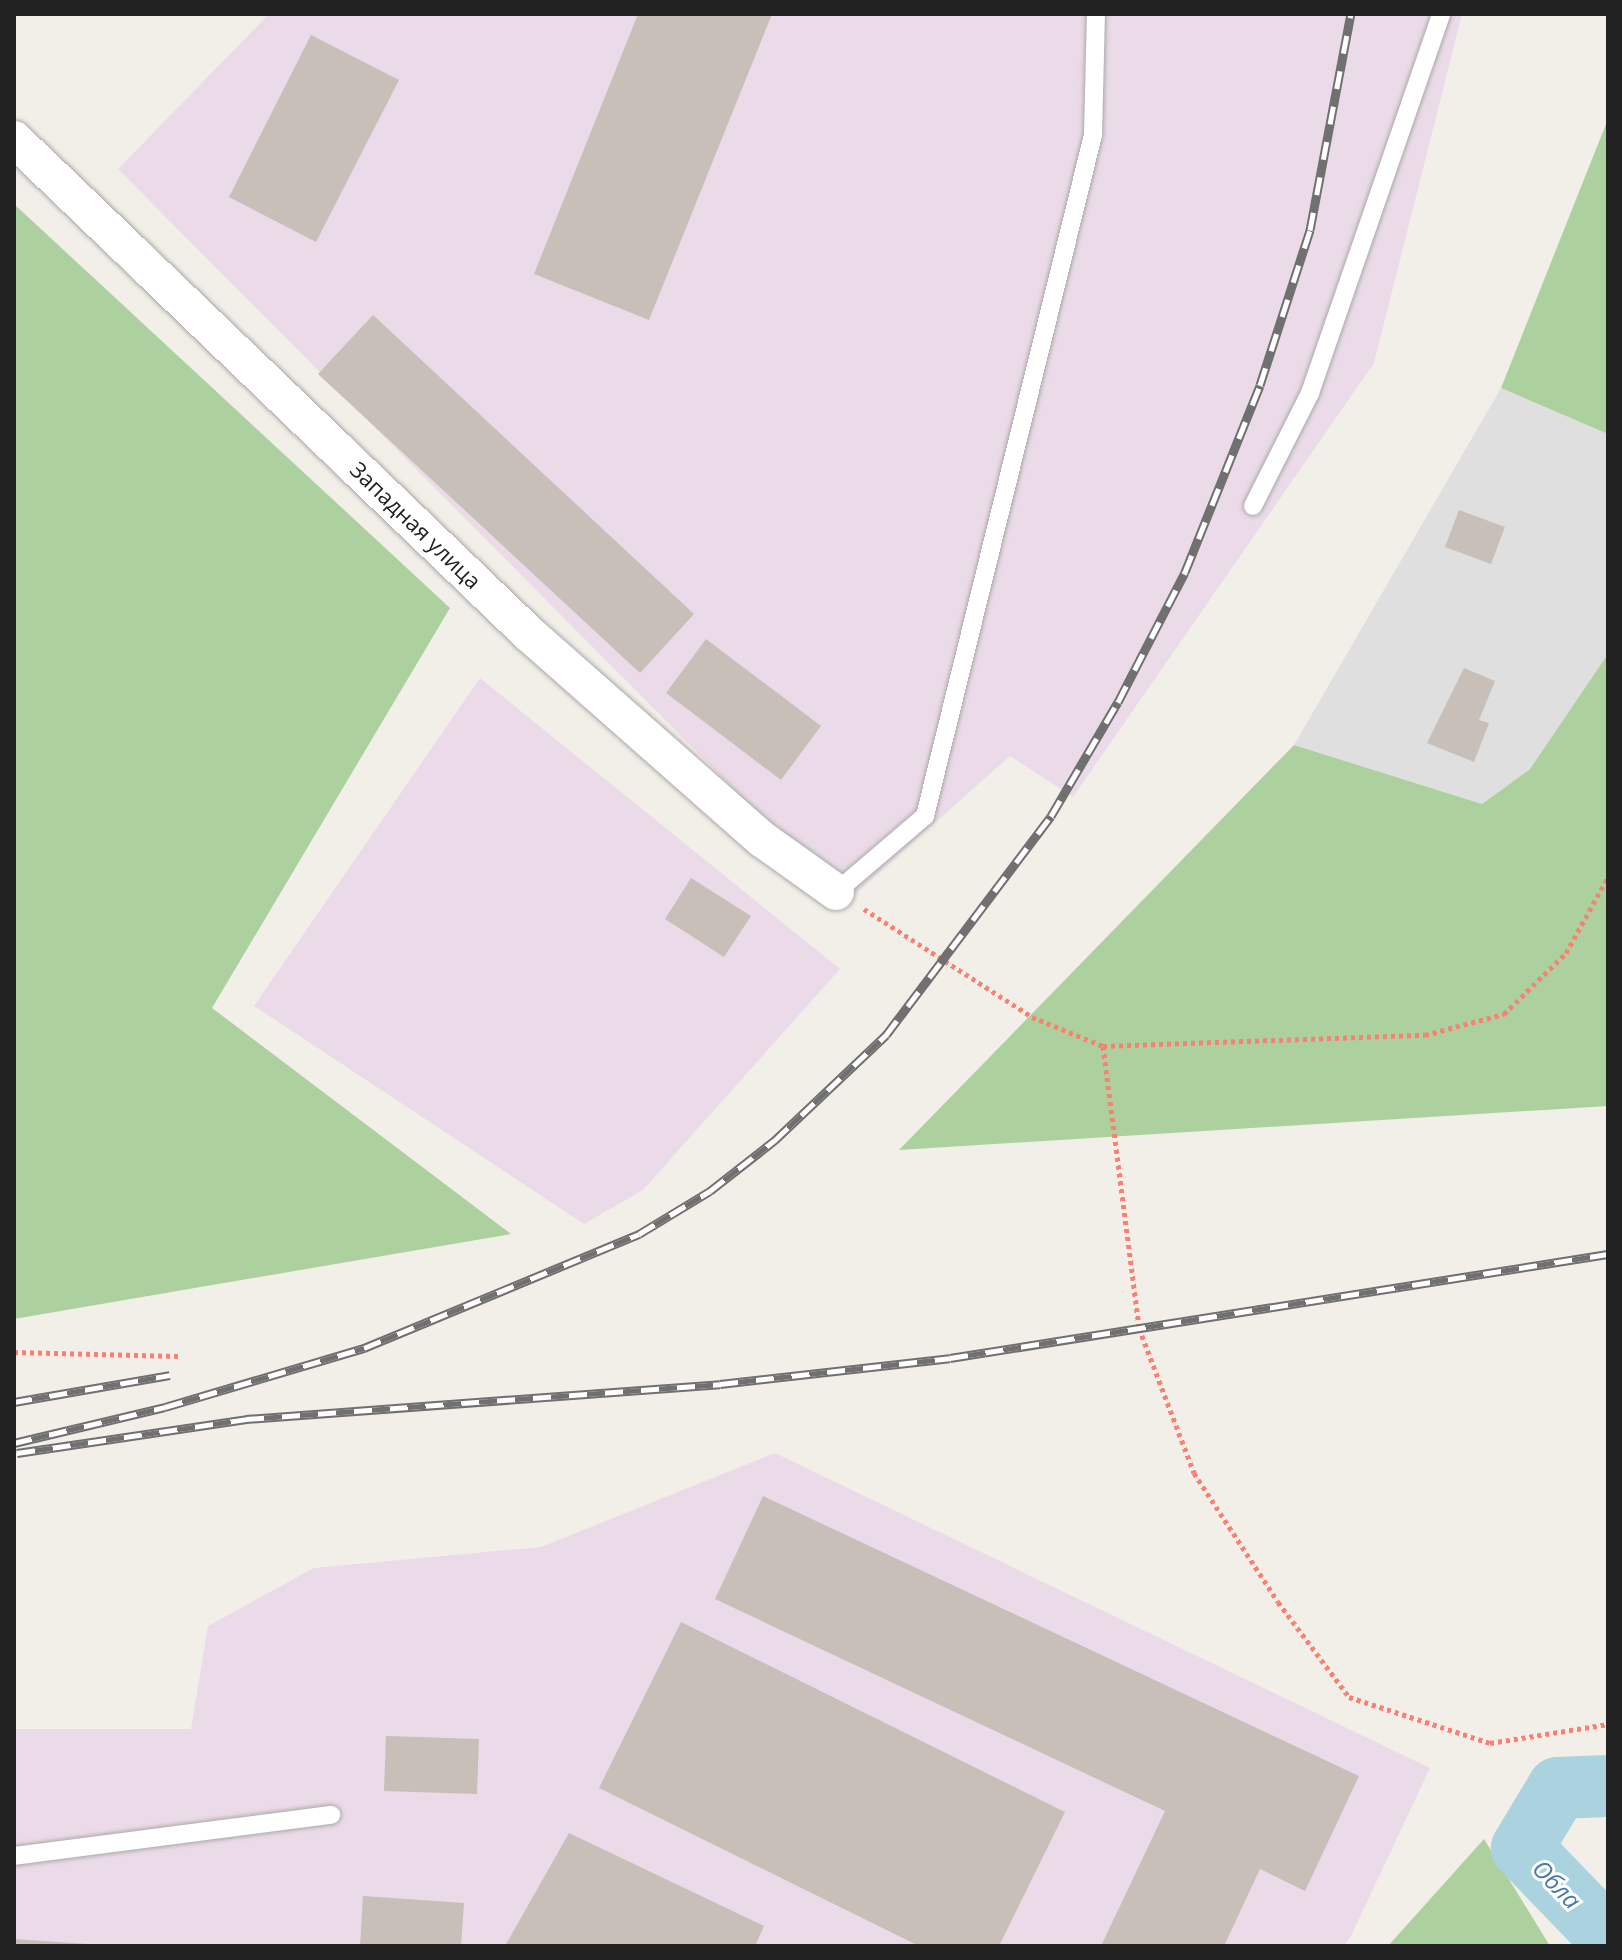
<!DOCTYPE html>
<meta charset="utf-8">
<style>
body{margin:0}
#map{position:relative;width:1622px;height:1960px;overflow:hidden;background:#f2efe9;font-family:"Open Sans",sans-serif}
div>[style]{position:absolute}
.residential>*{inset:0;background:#e0dfdf}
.industrial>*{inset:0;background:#ebdbe8}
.forest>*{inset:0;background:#add19e}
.river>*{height:62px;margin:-31px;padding:0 31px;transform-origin:31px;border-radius:31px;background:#aad3df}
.building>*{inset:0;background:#c7bfb8}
.path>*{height:5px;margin-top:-2.5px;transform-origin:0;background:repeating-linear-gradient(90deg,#fa8072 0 4px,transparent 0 8px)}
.roads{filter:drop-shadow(0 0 2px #a9a9a9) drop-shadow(0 0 2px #a9a9a9)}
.service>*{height:18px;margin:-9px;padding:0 9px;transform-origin:9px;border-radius:9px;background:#fff}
.minor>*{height:36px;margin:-18px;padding:0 18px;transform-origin:18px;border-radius:18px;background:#fff}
.rail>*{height:9px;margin-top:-4.5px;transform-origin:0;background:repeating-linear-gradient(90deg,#fff 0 18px,#707070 0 36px);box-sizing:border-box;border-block:2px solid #707070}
span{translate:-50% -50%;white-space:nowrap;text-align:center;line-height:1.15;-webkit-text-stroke:6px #fff;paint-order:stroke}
.street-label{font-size:22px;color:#222}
.water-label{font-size:24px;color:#4a7aab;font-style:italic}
.frame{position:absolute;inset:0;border:16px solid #222;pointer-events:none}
</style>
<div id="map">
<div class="residential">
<div style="clip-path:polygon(1501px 388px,1608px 434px,1608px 655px,1530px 769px,1482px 804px,1294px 745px)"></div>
</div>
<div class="industrial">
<div style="clip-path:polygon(269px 14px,1462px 14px,1374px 363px,1073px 797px,1010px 756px,846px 902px,118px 169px)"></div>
<div style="clip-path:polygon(480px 678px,840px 969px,643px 1190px,584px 1224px,254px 1006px)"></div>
<div style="clip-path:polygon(775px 1453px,1430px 1768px,1350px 1938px,1343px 1946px,14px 1946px,14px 1729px,191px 1729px,208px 1626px,314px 1568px,541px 1547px)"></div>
</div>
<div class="forest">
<div style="clip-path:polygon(1608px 119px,1608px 434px,1501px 388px)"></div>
<div style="clip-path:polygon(14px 204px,450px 608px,212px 1008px,511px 1234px,14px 1319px)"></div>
<div style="clip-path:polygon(1608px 654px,1608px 1106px,899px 1150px,1294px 745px,1482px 804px,1530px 769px)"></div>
<div style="clip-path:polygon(1484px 1839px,1550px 1946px,1388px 1946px)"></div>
</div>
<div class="river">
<div style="left:1608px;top:1786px;width:50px;rotate:177.7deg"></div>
<div style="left:1558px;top:1788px;width:70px;rotate:121deg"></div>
<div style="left:1522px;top:1848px;width:124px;rotate:46deg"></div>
</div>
<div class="building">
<div style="clip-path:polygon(638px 14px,772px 14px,649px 320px,534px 274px)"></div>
<div style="clip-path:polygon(311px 35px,399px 80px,316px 242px,229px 197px)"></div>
<div style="clip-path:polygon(373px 315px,694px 614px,640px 673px,318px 374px)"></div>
<div style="clip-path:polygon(1459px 510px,1505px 527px,1491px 564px,1445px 547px)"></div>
<div style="clip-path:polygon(706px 639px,821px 726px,781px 780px,666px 693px)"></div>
<div style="clip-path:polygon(1464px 668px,1495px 681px,1479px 720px,1489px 723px,1474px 762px,1427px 743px)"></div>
<div style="clip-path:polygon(691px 878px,751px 916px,724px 957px,665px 919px)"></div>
<div style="clip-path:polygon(763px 1496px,1359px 1776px,1305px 1891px,1260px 1869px,1224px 1946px,1101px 1946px,1165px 1811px,715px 1599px)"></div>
<div style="clip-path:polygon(681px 1622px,1065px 1812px,999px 1946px,919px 1946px,599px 1788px)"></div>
<div style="clip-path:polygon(386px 1736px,479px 1739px,477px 1794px,384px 1791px)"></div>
<div style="clip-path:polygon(569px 1833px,764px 1926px,755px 1946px,505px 1946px)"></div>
<div style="clip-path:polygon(363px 1896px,464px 1903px,461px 1946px,360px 1946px)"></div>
<div style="clip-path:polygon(14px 1939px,87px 1944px,87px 1946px,14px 1946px)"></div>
</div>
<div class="path">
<div style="left:864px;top:909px;width:200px;rotate:32.7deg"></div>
<div style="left:1032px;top:1017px;width:77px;rotate:22.2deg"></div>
<div style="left:1103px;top:1046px;width:322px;rotate:-2deg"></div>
<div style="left:1425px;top:1035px;width:82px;rotate:-14.9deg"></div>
<div style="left:1504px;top:1014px;width:87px;rotate:-44.5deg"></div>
<div style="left:1566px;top:953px;width:87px;rotate:-61.1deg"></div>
<div style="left:1103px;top:1046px;width:284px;rotate:82.7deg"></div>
<div style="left:1139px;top:1328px;width:155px;rotate:69.2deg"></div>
<div style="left:1194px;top:1473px;width:154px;rotate:56.9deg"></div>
<div style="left:1278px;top:1602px;width:119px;rotate:53.2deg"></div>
<div style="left:1349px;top:1697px;width:148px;rotate:18.1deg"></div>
<div style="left:1490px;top:1743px;width:120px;rotate:-9.1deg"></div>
<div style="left:14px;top:1352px;width:164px;rotate:1.4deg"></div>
</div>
<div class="roads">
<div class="service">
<div style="left:1253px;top:506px;width:127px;rotate:-63.2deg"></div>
<div style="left:1310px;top:393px;width:401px;rotate:-70.9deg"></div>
<div style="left:836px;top:892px;width:117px;rotate:-40.5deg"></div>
<div style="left:925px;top:816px;width:701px;rotate:-76.14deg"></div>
<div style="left:1093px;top:135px;width:121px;rotate:-88.6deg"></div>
<div style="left:14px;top:1856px;width:320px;rotate:-7.4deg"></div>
</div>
<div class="minor">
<div style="left:14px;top:139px;width:713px;rotate:43.86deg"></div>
<div style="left:528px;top:633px;width:312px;rotate:41.4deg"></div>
<div style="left:762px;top:839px;width:91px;rotate:35.6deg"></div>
</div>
</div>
<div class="rail">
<div style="left:14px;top:1402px;width:158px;rotate:-9.8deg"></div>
<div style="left:14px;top:1443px;width:155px;rotate:-13.4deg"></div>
<div style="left:165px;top:1407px;width:208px;rotate:-16.5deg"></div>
<div style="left:364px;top:1348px;width:298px;rotate:-22.5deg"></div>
<div style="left:639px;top:1234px;width:83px;rotate:-31.2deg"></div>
<div style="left:710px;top:1191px;width:83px;rotate:-38.1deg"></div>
<div style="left:775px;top:1140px;width:153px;rotate:-43.4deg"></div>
<div style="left:886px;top:1035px;width:274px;rotate:-53deg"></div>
<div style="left:1051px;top:816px;width:132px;rotate:-59.6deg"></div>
<div style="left:1118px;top:702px;width:146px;rotate:-62.7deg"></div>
<div style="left:1185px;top:572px;width:201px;rotate:-68.1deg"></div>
<div style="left:1260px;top:385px;width:163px;rotate:-72.1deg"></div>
<div style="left:1310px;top:230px;width:220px;rotate:-79.3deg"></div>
<div style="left:17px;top:1453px;width:232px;rotate:-8.4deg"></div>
<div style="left:246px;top:1419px;width:475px;rotate:-4.2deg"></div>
<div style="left:720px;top:1384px;width:231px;rotate:-6.4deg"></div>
<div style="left:950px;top:1358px;width:666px;rotate:-8.98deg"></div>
</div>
<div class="street-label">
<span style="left:416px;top:525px;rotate:44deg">Западная улица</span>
</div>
<div class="water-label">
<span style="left:1557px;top:1884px;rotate:46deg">Обла</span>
</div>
<div class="frame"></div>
</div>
